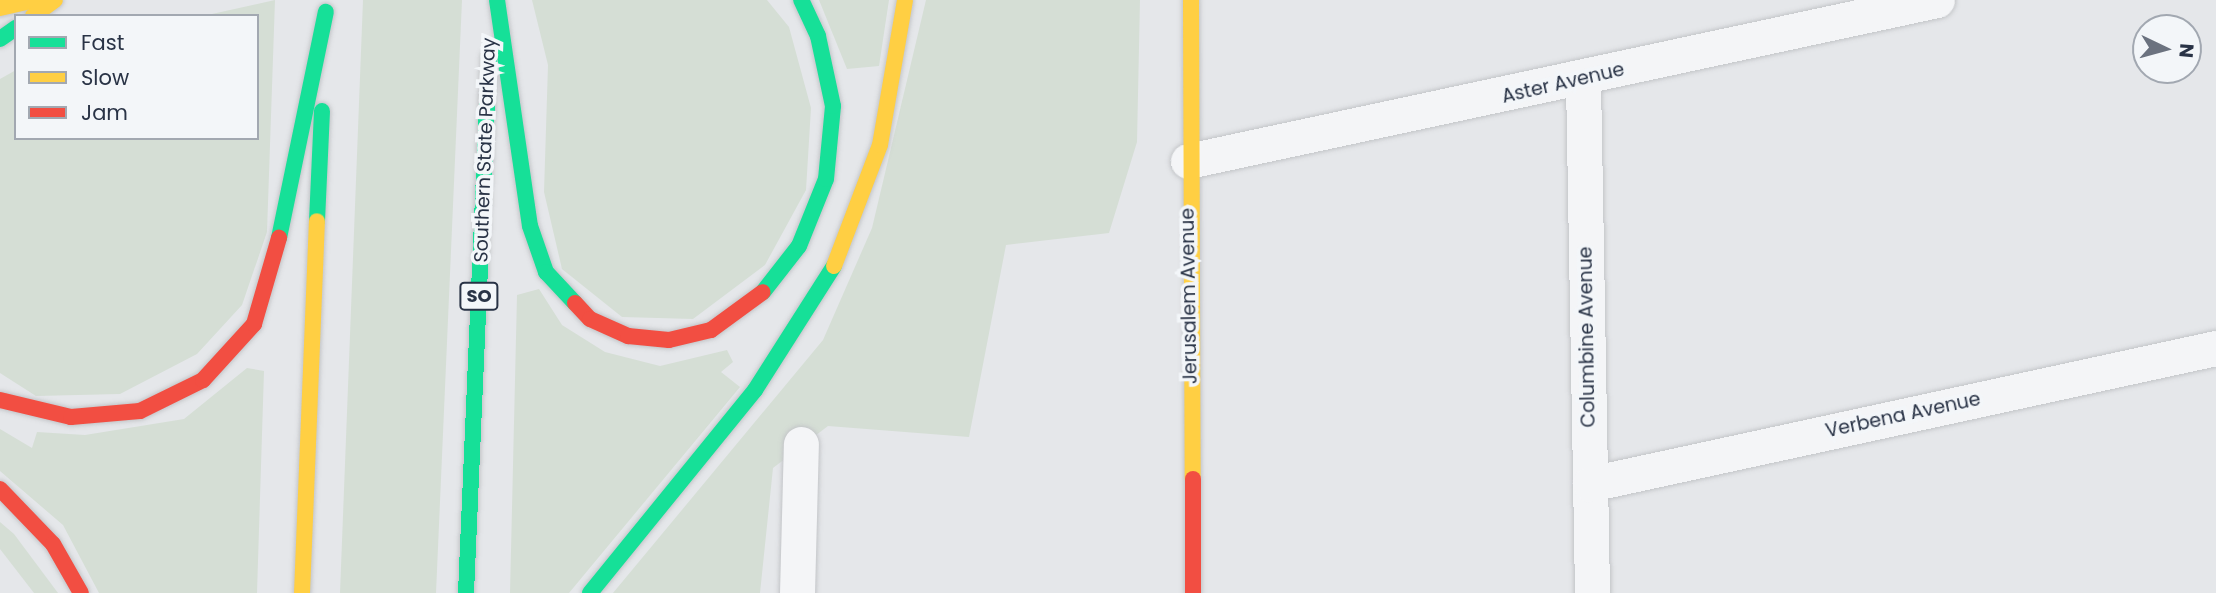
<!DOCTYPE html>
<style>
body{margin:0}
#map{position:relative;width:2216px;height:593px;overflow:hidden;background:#e5e7ea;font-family:Poppins,sans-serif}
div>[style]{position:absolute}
.green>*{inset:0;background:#d5ded5}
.roads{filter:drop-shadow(0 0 2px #c3c5c8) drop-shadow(0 0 2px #c3c5c8)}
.street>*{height:35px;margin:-17.5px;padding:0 17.5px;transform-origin:17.5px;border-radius:17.5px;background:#f4f5f7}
.fast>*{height:16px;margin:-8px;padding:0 8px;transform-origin:8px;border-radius:8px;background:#16e098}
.slow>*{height:16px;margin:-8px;padding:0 8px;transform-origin:8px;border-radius:8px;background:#ffcf43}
.jam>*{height:16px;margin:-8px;padding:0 8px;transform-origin:8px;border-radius:8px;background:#f24e42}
span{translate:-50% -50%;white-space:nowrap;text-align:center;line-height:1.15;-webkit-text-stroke:7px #f3f6f9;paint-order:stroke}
.shield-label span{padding:2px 5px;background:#f3f6f9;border:2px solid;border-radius:5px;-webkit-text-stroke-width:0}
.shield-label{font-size:18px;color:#293346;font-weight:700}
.street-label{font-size:19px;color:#293346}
.legend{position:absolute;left:14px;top:14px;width:245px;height:126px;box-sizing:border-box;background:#f3f6f9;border:2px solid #a2a8b1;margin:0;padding:9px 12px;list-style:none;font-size:21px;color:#293346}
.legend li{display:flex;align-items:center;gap:14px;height:35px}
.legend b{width:35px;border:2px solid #a2a8b1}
.north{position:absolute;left:2132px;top:14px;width:70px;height:70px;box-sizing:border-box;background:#f3f6f9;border:2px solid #a2a8b1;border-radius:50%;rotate:95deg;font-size:19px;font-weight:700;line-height:28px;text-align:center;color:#293346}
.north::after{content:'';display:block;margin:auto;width:24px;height:32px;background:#6b727f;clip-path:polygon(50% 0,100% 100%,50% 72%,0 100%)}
</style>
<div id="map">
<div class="green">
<div style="clip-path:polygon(275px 0,267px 232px,242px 305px,197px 354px,120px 394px,36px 396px,0 373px,0 79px,16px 70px,16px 138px,257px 138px,257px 16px,203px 16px)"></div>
<div style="clip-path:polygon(363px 0,462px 0,436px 593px,340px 593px)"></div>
<div style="clip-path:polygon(532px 0,767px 0,789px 27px,811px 108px,806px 190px,765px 265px,693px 319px,622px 317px,562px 269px,544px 192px,548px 65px)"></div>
<div style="clip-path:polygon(819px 0,889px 0,879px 66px,847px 69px)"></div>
<div style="clip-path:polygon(926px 0,1140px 0,1137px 142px,1109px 233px,1006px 245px,969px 437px,828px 426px,773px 468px,760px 593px,613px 593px,823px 340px,872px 228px)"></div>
<div style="clip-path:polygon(539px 289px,562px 325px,605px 352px,660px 366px,727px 350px,733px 362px,721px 372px,740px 387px,569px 593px,510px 593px,517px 295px)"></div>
<div style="clip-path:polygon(247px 368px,264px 371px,257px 593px,99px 593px,63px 525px,0 471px,0 429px,32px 448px,37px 432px,85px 435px,184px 419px)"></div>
<div style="clip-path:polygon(0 522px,14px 534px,58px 593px,34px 593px,0 549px)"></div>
</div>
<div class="roads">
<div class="street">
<div style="left:1583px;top:80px;width:513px;rotate:88.99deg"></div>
<div style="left:1188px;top:161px;width:766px;rotate:-12.13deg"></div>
<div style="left:1590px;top:484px;width:641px;rotate:-12.26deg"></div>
<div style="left:797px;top:593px;width:149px;rotate:-88.5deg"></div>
</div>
<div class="fast">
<div style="left:497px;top:0;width:228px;rotate:81.7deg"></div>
<div style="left:530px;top:226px;width:49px;rotate:70.8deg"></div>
<div style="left:546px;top:272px;width:42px;rotate:46.9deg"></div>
<div style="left:0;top:39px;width:19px;rotate:-35deg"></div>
<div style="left:317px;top:221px;width:110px;rotate:-87.4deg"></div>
<div style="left:279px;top:238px;width:231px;rotate:-78.3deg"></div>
<div style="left:763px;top:292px;width:58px;rotate:-52deg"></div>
<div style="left:799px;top:246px;width:72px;rotate:-68.1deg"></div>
<div style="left:826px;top:179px;width:73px;rotate:-84.5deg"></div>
<div style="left:833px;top:106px;width:72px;rotate:-102.1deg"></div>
<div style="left:818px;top:36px;width:40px;rotate:-115deg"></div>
<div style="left:466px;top:593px;width:536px;rotate:-87.54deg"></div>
<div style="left:590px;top:593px;width:262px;rotate:-50.9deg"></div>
<div style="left:755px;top:390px;width:147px;rotate:-57.5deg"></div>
</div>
<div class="slow">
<div style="left:1191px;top:0;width:479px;rotate:89.8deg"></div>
<div style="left:0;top:8px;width:36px;rotate:-13deg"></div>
<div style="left:33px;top:16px;width:27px;rotate:-36deg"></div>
<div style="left:834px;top:266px;width:129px;rotate:-69.2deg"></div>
<div style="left:880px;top:145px;width:147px;rotate:-80.2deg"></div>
<div style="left:302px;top:593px;width:372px;rotate:-87.7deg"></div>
</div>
<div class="jam">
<div style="left:575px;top:303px;width:22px;rotate:47deg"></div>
<div style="left:590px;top:319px;width:42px;rotate:24.1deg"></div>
<div style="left:628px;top:336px;width:41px;rotate:5.6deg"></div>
<div style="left:669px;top:340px;width:43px;rotate:-13.4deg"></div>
<div style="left:711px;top:330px;width:64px;rotate:-36.2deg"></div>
<div style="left:0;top:400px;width:73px;rotate:13.5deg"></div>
<div style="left:71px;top:417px;width:69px;rotate:-5deg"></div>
<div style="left:140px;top:411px;width:70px;rotate:-26.2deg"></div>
<div style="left:203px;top:380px;width:76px;rotate:-47.7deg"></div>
<div style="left:254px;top:324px;width:90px;rotate:-73.8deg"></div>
<div style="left:1193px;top:479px;width:114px;rotate:90deg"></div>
<div style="left:0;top:489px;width:76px;rotate:46.1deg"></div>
<div style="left:53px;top:544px;width:56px;rotate:60.3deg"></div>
</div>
</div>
<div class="shield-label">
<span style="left:479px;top:296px">SO</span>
</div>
<div class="street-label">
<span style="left:1563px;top:83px;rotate:-13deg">Aster Avenue</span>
<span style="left:485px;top:150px;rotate:-88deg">Southern State Parkway</span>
<span style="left:1189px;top:296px;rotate:-91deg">Jerusalem Avenue</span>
<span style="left:1587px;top:337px;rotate:-91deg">Columbine Avenue</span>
<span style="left:1903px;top:415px;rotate:-12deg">Verbena Avenue</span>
</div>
<ul class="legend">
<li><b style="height:9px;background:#16e098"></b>Fast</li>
<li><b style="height:9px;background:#ffcf43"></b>Slow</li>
<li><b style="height:9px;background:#f24e42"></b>Jam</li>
</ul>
<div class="north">N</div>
</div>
